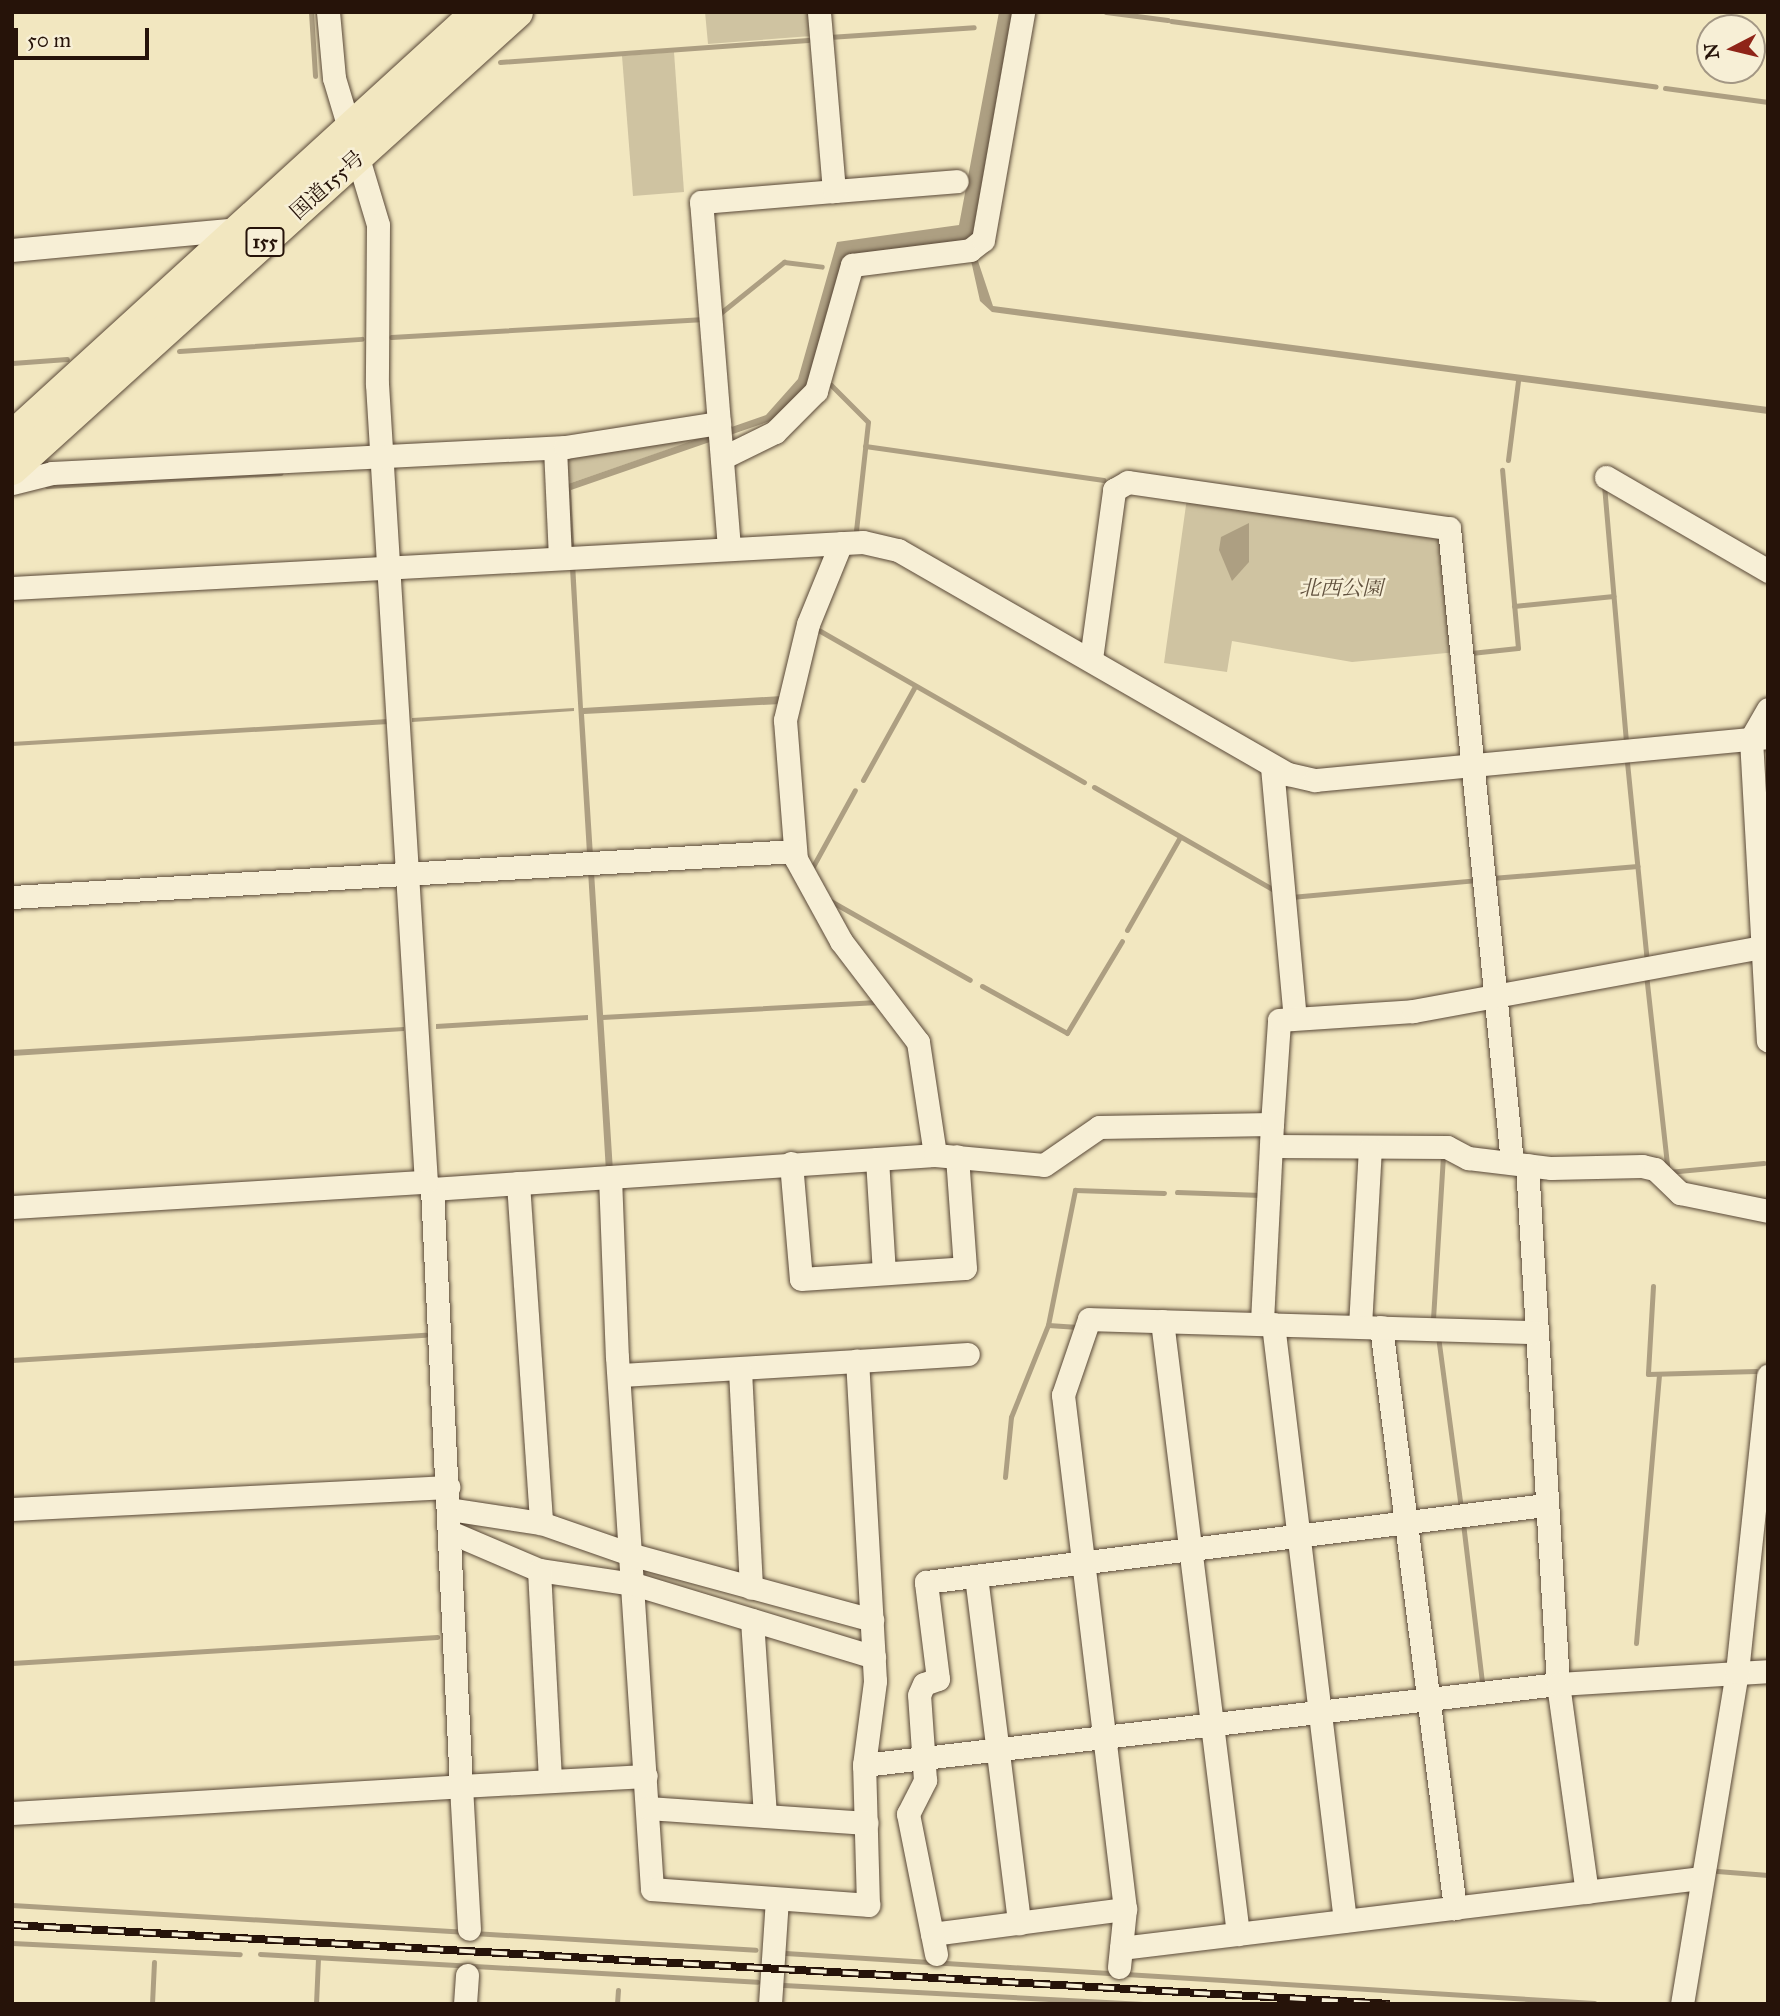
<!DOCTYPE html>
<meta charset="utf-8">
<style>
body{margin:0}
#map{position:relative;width:1780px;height:2016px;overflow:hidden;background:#f2e7c0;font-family:"IM FELL Great Primer","Noto Serif JP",serif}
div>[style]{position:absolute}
.green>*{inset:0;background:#cfc3a1}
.water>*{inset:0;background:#ad9f82}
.stream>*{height:5px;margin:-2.5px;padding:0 2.5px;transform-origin:2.5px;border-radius:2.5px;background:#ad9f82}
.roads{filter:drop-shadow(0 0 2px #594837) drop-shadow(0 0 2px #594837)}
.minor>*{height:23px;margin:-11.5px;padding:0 11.5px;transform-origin:11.5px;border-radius:11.5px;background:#f7efd6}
.highway>*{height:32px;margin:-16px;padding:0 16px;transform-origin:16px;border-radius:16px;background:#f2e7c0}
.rail>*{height:8px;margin-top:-4px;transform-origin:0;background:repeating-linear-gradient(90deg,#f7efd6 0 16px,#261309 0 32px);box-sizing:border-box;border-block:2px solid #261309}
span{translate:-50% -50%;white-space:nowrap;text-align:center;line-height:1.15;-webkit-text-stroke:5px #f7efd6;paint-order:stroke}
.shield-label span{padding:2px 5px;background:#f7efd6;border:2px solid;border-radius:5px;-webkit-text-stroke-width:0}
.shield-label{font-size:19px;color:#261309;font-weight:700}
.street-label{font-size:21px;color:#261309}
.park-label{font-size:21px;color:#61513e;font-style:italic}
.frame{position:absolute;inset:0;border:14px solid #261309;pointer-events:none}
.north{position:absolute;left:1696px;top:14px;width:70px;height:70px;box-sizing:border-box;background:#f7efd6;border:2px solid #a39784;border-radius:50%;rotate:263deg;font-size:19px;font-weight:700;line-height:28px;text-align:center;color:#261309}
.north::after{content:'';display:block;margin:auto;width:24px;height:32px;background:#8f2418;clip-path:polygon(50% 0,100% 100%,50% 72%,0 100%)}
.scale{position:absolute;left:14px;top:28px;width:135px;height:32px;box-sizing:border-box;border:4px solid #261309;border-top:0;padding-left:9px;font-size:21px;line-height:24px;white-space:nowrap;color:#261309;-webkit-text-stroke:5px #f7efd6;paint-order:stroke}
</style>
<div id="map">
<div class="green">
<div style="clip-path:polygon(705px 12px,810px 12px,811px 36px,708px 44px)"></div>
<div style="clip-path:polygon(674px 52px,684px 192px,633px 196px,622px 56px)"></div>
<div style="clip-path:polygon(713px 434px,565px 485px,559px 453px)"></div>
<div style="clip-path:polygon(1187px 498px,1438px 530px,1457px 652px,1352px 662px,1232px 641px,1227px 672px,1164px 663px)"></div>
</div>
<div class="water">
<div style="clip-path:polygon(999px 12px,1018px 12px,978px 240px,848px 255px,812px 379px,776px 419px,571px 490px,583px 708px,782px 696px,781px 704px,584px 714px,613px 1171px,606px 1172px,565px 485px,766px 415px,798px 379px,837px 242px,959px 225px)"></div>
<div style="clip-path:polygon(976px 255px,993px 306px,1768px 407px,1768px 414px,992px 312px,980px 301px,970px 256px)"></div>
<div style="clip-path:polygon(1249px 523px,1249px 562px,1232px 581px,1219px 550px,1221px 537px)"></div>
<div style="clip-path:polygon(574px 711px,412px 722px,412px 718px,574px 708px)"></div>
<div style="clip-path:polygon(388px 719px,389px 724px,12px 746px,12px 742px)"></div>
<div style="clip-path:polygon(588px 1015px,588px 1020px,436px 1029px,436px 1024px)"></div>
<div style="clip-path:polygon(404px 1027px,404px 1031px,12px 1056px,12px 1050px)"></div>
</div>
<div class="stream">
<div style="left:311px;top:12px;width:64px;rotate:86.4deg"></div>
<div style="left:1106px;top:12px;width:62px;rotate:7.5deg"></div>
<div style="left:1171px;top:21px;width:489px;rotate:7.7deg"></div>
<div style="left:829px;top:37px;width:145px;rotate:-3.9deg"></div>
<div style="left:500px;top:62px;width:309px;rotate:-4.1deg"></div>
<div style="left:1665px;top:88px;width:104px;rotate:7.7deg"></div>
<div style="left:718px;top:315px;width:85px;rotate:-38.8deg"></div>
<div style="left:784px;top:262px;width:38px;rotate:7deg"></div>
<div style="left:391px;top:337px;width:314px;rotate:-3.3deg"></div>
<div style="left:179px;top:351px;width:183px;rotate:-3.8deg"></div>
<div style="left:12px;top:363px;width:55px;rotate:-4.2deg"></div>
<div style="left:831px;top:385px;width:52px;rotate:45deg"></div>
<div style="left:868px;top:422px;width:109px;rotate:96.3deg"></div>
<div style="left:865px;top:446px;width:241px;rotate:8.1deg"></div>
<div style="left:1508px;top:460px;width:80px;rotate:-82.8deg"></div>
<div style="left:1604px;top:485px;width:259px;rotate:85.1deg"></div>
<div style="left:47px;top:486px;width:234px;rotate:-3.2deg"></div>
<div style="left:1514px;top:606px;width:100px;rotate:-5.7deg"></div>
<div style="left:815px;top:628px;width:310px;rotate:29.8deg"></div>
<div style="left:1471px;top:653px;width:47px;rotate:-6.1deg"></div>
<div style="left:1518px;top:648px;width:179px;rotate:-95.1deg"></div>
<div style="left:1627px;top:762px;width:200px;rotate:84.3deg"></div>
<div style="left:863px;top:780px;width:107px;rotate:-61deg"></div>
<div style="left:1094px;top:787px;width:211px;rotate:29.8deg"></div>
<div style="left:811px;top:870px;width:91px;rotate:-61.2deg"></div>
<div style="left:1492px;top:878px;width:146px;rotate:-4.7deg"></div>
<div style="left:1291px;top:897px;width:189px;rotate:-5.2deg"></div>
<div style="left:827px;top:899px;width:164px;rotate:29.5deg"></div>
<div style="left:1127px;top:930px;width:107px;rotate:-60.3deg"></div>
<div style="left:1646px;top:974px;width:199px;rotate:83.7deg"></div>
<div style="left:1668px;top:1172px;width:96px;rotate:-5.4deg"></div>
<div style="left:982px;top:986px;width:97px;rotate:28.9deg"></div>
<div style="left:1067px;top:1033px;width:107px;rotate:-59.1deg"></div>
<div style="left:602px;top:1017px;width:276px;rotate:-3.1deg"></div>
<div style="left:1177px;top:1192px;width:84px;rotate:2deg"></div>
<div style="left:1653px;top:1286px;width:88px;rotate:93.3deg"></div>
<div style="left:1648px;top:1374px;width:108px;rotate:-1.6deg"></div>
<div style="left:1433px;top:1319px;width:162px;rotate:-86.5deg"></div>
<div style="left:1048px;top:1325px;width:30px;rotate:4deg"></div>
<div style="left:1438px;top:1336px;width:175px;rotate:82.4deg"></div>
<div style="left:12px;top:1360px;width:414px;rotate:-3.5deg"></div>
<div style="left:1005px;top:1477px;width:60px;rotate:-84.3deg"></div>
<div style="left:1011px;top:1417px;width:99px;rotate:-68.1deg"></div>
<div style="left:1048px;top:1325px;width:138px;rotate:-78.7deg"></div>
<div style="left:1075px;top:1190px;width:89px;rotate:1.9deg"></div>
<div style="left:1463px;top:1523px;width:161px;rotate:83.2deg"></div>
<div style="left:1636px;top:1643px;width:269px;rotate:-85.1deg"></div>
<div style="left:12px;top:1663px;width:426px;rotate:-3.5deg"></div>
<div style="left:1717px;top:1871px;width:51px;rotate:4.5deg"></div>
<div style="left:12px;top:1905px;width:452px;rotate:3.4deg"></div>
<div style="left:473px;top:1933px;width:283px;rotate:3.4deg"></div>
<div style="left:12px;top:1943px;width:228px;rotate:2.8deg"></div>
<div style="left:785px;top:1953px;width:811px;rotate:3.54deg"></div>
<div style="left:260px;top:1954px;width:498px;rotate:3.2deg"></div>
<div style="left:783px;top:1985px;width:361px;rotate:3deg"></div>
<div style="left:152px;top:2004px;width:42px;rotate:-87.3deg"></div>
<div style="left:316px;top:2004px;width:46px;rotate:-87.5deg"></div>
<div style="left:617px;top:2004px;width:14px;rotate:-86deg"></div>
</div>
<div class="roads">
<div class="minor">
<div style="left:328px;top:12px;width:66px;rotate:84.8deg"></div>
<div style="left:334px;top:78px;width:153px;rotate:73.3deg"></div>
<div style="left:378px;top:225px;width:159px;rotate:90.4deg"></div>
<div style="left:377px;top:384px;width:800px;rotate:86.49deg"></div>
<div style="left:426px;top:1182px;width:9px;rotate:49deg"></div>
<div style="left:432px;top:1189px;width:598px;rotate:87.22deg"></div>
<div style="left:461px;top:1786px;width:185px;rotate:-3.1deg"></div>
<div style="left:834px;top:191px;width:123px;rotate:-4.6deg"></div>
<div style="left:12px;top:250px;width:228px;rotate:-5.3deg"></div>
<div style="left:555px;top:448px;width:110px;rotate:87.4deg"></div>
<div style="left:722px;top:458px;width:59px;rotate:-26.1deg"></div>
<div style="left:775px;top:432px;width:58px;rotate:-45deg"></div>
<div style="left:816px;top:391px;width:131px;rotate:-74.1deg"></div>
<div style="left:852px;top:265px;width:119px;rotate:-7.2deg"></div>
<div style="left:970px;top:250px;width:16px;rotate:-38deg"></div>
<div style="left:983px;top:240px;width:231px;rotate:-80deg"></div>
<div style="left:1606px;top:477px;width:187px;rotate:30.1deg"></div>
<div style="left:12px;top:483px;width:41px;rotate:-14deg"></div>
<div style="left:52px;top:473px;width:514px;rotate:-2.9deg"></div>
<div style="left:565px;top:447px;width:156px;rotate:-8.9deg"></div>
<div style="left:841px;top:543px;width:87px;rotate:112.2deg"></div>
<div style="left:808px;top:624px;width:99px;rotate:103.5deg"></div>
<div style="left:785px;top:720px;width:139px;rotate:85.5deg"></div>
<div style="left:796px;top:859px;width:94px;rotate:61.2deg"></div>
<div style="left:841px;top:941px;width:127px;rotate:52.7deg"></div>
<div style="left:918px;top:1042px;width:114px;rotate:81.4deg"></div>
<div style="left:729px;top:548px;width:347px;rotate:-94.6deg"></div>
<div style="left:701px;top:202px;width:133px;rotate:-4.7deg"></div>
<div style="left:834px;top:191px;width:180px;rotate:-94.8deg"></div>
<div style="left:12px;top:588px;width:852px;rotate:-3.09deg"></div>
<div style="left:863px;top:542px;width:36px;rotate:13deg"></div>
<div style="left:898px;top:550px;width:450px;rotate:29.9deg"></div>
<div style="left:1288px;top:774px;width:28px;rotate:13deg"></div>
<div style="left:1315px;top:780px;width:455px;rotate:-5.4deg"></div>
<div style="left:1091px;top:659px;width:171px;rotate:-82.2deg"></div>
<div style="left:1114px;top:490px;width:16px;rotate:-30deg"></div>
<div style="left:1128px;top:482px;width:324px;rotate:8.2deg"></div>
<div style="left:1449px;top:528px;width:638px;rotate:84.33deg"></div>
<div style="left:1768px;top:709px;width:34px;rotate:120deg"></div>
<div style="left:1751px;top:739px;width:302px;rotate:86.8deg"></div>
<div style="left:1272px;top:767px;width:252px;rotate:84.8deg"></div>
<div style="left:12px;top:897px;width:784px;rotate:-3.36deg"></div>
<div style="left:1272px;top:1124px;width:104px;rotate:-86.1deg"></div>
<div style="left:1279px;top:1020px;width:134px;rotate:-3.8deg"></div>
<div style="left:1413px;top:1011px;width:361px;rotate:-10.4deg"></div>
<div style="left:1273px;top:1146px;width:174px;rotate:0.3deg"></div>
<div style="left:1447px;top:1147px;width:24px;rotate:28deg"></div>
<div style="left:1468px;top:1158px;width:84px;rotate:6.9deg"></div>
<div style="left:1551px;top:1168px;width:91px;rotate:-1.3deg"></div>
<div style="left:1642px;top:1166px;width:13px;rotate:13deg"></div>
<div style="left:1655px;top:1169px;width:35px;rotate:44deg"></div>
<div style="left:1680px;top:1193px;width:90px;rotate:11.6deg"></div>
<div style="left:877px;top:1159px;width:114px;rotate:86.5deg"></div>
<div style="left:791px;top:1163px;width:116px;rotate:85.1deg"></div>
<div style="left:801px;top:1279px;width:164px;rotate:-3.8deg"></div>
<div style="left:965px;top:1268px;width:112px;rotate:-94.1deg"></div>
<div style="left:1527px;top:1165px;width:520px;rotate:86.58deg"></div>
<div style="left:1558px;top:1684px;width:210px;rotate:82.1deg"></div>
<div style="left:610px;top:1177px;width:180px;rotate:87.8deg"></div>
<div style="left:617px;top:1357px;width:533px;rotate:86.24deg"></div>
<div style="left:652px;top:1889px;width:217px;rotate:4.2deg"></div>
<div style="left:868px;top:1905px;width:140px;rotate:-91.6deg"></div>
<div style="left:864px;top:1765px;width:85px;rotate:-82.5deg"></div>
<div style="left:875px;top:1681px;width:321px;rotate:-93.2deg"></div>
<div style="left:857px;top:1361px;width:236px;rotate:176.6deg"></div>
<div style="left:518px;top:1183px;width:341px;rotate:86.1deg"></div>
<div style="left:432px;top:1189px;width:504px;rotate:-3.87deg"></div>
<div style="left:935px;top:1155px;width:109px;rotate:5.2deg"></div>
<div style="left:1044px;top:1165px;width:67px;rotate:-34.6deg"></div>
<div style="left:1099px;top:1127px;width:173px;rotate:-1deg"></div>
<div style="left:1272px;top:1124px;width:200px;rotate:92.9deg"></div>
<div style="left:12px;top:1207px;width:415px;rotate:-3.5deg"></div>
<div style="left:1162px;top:1321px;width:618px;rotate:82.93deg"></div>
<div style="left:1273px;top:1324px;width:601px;rotate:83.12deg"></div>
<div style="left:1360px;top:1326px;width:177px;rotate:-86.8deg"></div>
<div style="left:1381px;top:1327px;width:586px;rotate:82.74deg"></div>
<div style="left:857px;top:1361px;width:111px;rotate:-3.6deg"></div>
<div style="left:740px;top:1370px;width:218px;rotate:87.1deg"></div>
<div style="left:12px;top:1509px;width:437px;rotate:-2.9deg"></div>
<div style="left:449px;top:1509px;width:93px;rotate:8.7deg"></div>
<div style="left:541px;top:1523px;width:97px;rotate:19.2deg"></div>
<div style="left:633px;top:1555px;width:248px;rotate:15.2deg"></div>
<div style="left:450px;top:1532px;width:97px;rotate:23.1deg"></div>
<div style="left:539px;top:1570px;width:96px;rotate:8.4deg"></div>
<div style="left:634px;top:1584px;width:251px;rotate:16.9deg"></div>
<div style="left:539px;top:1570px;width:211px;rotate:87deg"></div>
<div style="left:976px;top:1576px;width:350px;rotate:82.9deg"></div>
<div style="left:752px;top:1620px;width:196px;rotate:86.2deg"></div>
<div style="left:864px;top:1765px;width:699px;rotate:-6.66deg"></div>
<div style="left:1558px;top:1684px;width:210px;rotate:-3.5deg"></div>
<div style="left:648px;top:1808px;width:219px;rotate:3.9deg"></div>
<div style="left:12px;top:1813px;width:450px;rotate:-3.4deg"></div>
<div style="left:461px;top:1786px;width:143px;rotate:86.8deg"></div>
<div style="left:932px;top:1934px;width:195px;rotate:-7.4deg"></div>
<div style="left:1121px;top:1948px;width:583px;rotate:-6.89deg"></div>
<div style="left:936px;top:1954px;width:143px;rotate:-101.3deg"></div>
<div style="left:908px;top:1814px;width:38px;rotate:-63deg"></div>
<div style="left:925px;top:1780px;width:85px;rotate:-94deg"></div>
<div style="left:919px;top:1695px;width:12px;rotate:-66deg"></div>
<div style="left:924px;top:1684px;width:15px;rotate:-20deg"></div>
<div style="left:938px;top:1679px;width:98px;rotate:-97.1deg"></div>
<div style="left:926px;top:1582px;width:624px;rotate:-7.09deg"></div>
<div style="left:1119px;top:1967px;width:58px;rotate:-84.1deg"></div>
<div style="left:1125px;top:1909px;width:518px;rotate:-96.88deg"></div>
<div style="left:1063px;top:1395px;width:80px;rotate:-71.1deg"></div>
<div style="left:1089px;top:1319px;width:445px;rotate:1.7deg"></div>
<div style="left:465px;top:2004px;width:29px;rotate:-86deg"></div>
<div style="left:770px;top:2004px;width:105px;rotate:-86.2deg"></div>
<div style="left:1682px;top:2004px;width:337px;rotate:-80.6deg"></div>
<div style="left:1737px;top:1672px;width:298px;rotate:-84deg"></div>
</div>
<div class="highway">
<div style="left:12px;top:437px;width:631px;rotate:-42.37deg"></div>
<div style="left:12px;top:469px;width:681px;rotate:-42.14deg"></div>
</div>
</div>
<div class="rail">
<div style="left:12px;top:1925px;width:1380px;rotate:3.28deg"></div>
</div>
<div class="shield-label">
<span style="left:265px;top:242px">155</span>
</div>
<div class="street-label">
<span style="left:327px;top:185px;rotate:-42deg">国道155号</span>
</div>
<div class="park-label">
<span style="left:1341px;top:588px">北西公園</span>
</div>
<div class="frame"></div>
<div class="north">N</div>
<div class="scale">50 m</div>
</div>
